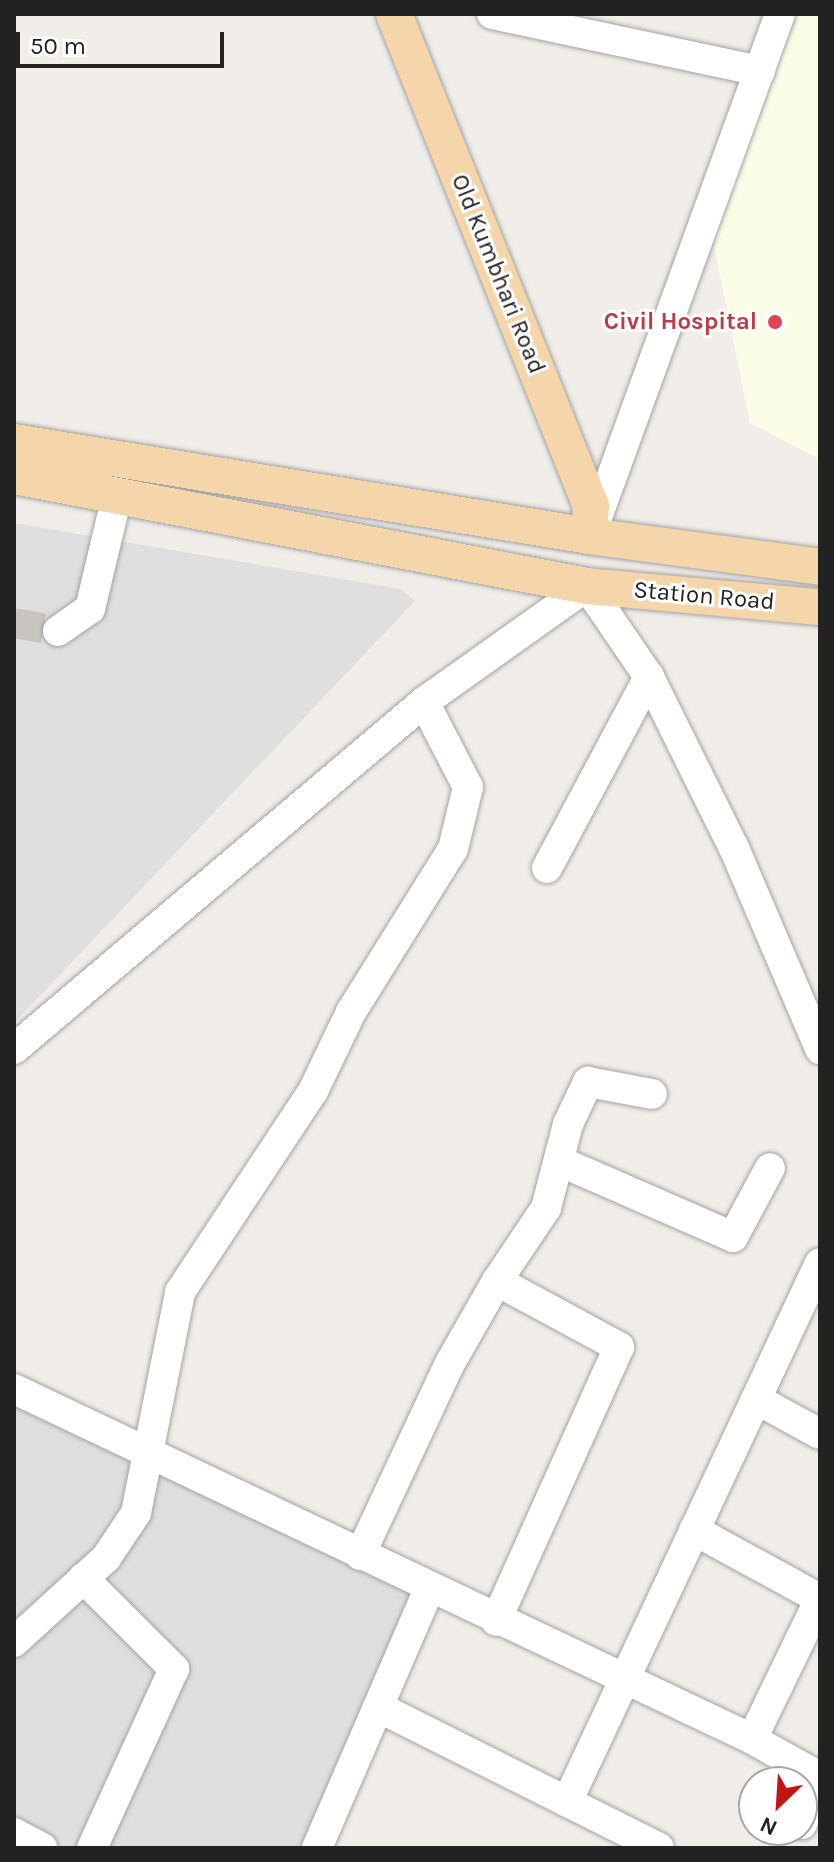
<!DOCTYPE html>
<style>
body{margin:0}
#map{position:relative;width:834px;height:1862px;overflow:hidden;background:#f1eee9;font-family:Karla,sans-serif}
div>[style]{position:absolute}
.residential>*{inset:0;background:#dfdfdf}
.education>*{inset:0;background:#fcfde6}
.minor-tunnel>*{height:30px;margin-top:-15px;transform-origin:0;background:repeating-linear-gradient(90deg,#c8c5c1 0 30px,transparent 0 45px)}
.roads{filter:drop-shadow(0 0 2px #a3a3a3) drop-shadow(0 0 2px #a3a3a3)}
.minor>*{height:30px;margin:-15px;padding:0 15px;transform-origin:15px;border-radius:15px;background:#fff}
.major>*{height:36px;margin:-18px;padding:0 18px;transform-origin:18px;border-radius:18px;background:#f5d6ab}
.dots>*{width:22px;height:22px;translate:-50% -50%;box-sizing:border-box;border:4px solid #fff;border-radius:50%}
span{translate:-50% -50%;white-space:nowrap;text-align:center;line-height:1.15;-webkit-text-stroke:6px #fff;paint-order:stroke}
.street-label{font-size:24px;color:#222}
.health-label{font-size:24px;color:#be3a42;font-weight:700}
.right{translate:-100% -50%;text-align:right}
.frame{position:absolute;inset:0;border:16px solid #222;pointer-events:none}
.north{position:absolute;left:738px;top:1766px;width:80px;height:80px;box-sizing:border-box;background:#fff;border:2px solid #a7a7a7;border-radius:50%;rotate:205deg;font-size:22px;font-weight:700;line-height:32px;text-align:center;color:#222}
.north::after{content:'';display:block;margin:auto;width:28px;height:36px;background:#c21512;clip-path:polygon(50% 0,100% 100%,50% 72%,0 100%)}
.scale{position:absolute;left:16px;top:32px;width:208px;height:36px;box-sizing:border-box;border:4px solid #222;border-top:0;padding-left:10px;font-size:24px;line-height:28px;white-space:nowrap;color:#222;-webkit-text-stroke:6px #fff;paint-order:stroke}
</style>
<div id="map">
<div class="residential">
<div style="clip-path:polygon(14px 523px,401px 589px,415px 601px,14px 1023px)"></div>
<div style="clip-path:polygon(14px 1389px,429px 1589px,317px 1848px,14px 1848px)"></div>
</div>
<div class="education">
<div style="clip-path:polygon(780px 14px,820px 14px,820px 459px,750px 423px,709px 221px)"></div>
</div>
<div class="minor-tunnel">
<div style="left:14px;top:623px;width:45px;rotate:10.3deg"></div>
</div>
<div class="roads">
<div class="minor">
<div style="left:492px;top:14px;width:274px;rotate:12deg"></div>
<div style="left:592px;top:531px;width:550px;rotate:-70.02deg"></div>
<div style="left:58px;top:631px;width:39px;rotate:-35deg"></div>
<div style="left:90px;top:609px;width:116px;rotate:-76.6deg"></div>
<div style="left:547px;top:868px;width:217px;rotate:-61.9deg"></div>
<div style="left:14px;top:1049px;width:537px;rotate:-40.24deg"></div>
<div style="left:424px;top:702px;width:200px;rotate:-35.4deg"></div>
<div style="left:587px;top:586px;width:110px;rotate:55.7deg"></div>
<div style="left:649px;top:677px;width:191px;rotate:63.6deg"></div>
<div style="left:734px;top:848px;width:219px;rotate:66.8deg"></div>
<div style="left:559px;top:1161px;width:190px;rotate:23.6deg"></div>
<div style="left:733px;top:1237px;width:78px;rotate:-61.8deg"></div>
<div style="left:497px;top:1281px;width:88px;rotate:-56.1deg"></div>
<div style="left:546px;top:1208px;width:87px;rotate:-75.3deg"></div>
<div style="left:568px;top:1124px;width:47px;rotate:-64.5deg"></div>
<div style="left:588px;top:1082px;width:65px;rotate:10.6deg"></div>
<div style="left:14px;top:1389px;width:817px;rotate:25.37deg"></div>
<div style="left:752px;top:1739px;width:78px;rotate:29.2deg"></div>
<div style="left:756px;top:1399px;width:73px;rotate:28.7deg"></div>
<div style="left:694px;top:1530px;width:144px;rotate:28.7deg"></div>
<div style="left:360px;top:1555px;width:210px;rotate:-64.9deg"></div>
<div style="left:449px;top:1365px;width:97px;rotate:-60.3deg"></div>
<div style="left:497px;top:1281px;width:139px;rotate:28.4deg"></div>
<div style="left:619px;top:1347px;width:300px;rotate:114.2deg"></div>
<div style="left:83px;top:1578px;width:129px;rotate:45deg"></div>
<div style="left:174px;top:1669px;width:197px;rotate:114.6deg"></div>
<div style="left:14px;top:1642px;width:125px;rotate:-42.4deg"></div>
<div style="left:106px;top:1558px;width:54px;rotate:-56.3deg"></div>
<div style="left:136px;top:1513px;width:225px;rotate:-78.7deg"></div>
<div style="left:180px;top:1292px;width:241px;rotate:-56.5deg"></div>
<div style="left:313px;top:1091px;width:88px;rotate:-64.3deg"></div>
<div style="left:351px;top:1012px;width:192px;rotate:-58deg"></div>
<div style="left:453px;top:849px;width:64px;rotate:-76.4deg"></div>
<div style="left:468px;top:787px;width:96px;rotate:-117.4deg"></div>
<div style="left:378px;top:1707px;width:314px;rotate:26.6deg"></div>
<div style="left:752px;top:1739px;width:156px;rotate:-64.1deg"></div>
<div style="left:567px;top:1802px;width:595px;rotate:-64.86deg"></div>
<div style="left:802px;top:1824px;width:47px;rotate:-67.3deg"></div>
<div style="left:14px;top:1833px;width:32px;rotate:28deg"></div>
<div style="left:317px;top:1848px;width:282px;rotate:-66.6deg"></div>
</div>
<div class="major">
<div style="left:394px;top:14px;width:530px;rotate:68.18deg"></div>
<div style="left:591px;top:506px;width:30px;rotate:94deg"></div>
<div style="left:14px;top:442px;width:583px;rotate:9.28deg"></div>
<div style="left:589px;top:536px;width:233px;rotate:7.6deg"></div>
<div style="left:14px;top:476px;width:583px;rotate:10.87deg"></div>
<div style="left:587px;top:586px;width:234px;rotate:5.2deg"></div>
</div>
</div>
<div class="dots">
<div style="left:775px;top:322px;background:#e0444e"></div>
</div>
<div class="street-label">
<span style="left:498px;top:274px;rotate:68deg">Old Kumbhari Road</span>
<span style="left:704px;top:596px;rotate:5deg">Station Road</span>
</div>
<div class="health-label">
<span class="right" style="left:757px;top:322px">Civil Hospital</span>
</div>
<div class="frame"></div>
<div class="north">N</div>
<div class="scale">50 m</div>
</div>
